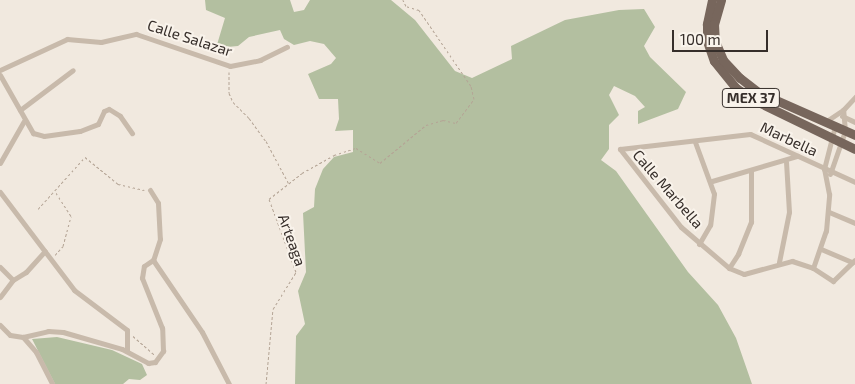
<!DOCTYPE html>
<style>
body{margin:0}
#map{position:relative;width:855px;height:384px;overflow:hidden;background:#f1e9df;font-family:"Exo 2",sans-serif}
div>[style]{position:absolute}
.green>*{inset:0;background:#b3bfa0}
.path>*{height:1px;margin-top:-0.5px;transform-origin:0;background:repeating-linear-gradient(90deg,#b4a495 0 2.5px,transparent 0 5px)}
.minor>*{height:5px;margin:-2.5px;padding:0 2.5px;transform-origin:2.5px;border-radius:2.5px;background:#c8baab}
.primary>*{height:9px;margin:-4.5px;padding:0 4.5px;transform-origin:4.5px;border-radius:4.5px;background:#77665c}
span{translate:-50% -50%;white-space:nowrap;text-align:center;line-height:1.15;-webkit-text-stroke:4px #f9f3eb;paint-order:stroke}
.shield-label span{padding:1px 4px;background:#f9f3eb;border:1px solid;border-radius:4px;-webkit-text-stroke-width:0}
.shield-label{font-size:14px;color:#362e2a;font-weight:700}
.street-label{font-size:15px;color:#362e2a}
.scale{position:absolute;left:672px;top:30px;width:96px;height:22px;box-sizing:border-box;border:2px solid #362e2a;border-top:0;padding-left:6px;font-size:15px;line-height:18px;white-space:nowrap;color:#362e2a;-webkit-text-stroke:4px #f9f3eb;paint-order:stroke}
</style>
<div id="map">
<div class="green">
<div style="clip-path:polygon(205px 0,290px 0,294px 12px,304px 10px,310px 0,391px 0,415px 20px,455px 71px,472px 78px,512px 59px,511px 46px,565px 20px,619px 10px,644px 9px,655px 27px,644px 46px,650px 57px,686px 92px,678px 109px,638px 124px,638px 111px,645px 107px,635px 96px,614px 86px,609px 95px,619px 115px,609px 125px,609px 149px,601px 160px,616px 171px,688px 272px,718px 305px,736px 338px,752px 384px,295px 384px,296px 336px,305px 324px,298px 291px,306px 272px,303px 213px,314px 207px,315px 189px,323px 169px,334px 157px,353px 152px,353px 130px,335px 131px,339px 119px,338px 99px,319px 99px,308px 74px,331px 64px,336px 58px,324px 44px,310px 41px,294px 45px,284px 39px,280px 30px,249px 37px,238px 46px,216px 48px,225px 18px,206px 10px)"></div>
<div style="clip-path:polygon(57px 337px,112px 350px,142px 364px,147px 375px,140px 380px,129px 379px,123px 384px,55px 384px,32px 339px)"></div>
</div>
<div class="path">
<div style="left:229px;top:72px;width:21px;rotate:90deg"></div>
<div style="left:229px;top:93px;width:10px;rotate:66deg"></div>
<div style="left:233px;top:102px;width:23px;rotate:45deg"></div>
<div style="left:249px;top:118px;width:29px;rotate:54deg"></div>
<div style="left:266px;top:141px;width:49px;rotate:61.9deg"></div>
<div style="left:38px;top:209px;width:70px;rotate:-47.9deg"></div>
<div style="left:85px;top:157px;width:43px;rotate:39.3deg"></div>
<div style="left:118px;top:184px;width:27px;rotate:13deg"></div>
<div style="left:55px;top:255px;width:12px;rotate:-48deg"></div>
<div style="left:63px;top:246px;width:31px;rotate:-75deg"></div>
<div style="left:71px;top:216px;width:30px;rotate:-123deg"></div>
<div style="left:133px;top:336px;width:29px;rotate:41deg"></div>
<div style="left:266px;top:384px;width:75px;rotate:-84.7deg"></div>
<div style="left:273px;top:309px;width:44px;rotate:-58.1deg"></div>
<div style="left:296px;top:272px;width:78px;rotate:-110.3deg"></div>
<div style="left:269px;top:199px;width:42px;rotate:-38.2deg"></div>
<div style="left:302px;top:173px;width:37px;rotate:-29deg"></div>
<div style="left:334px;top:155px;width:23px;rotate:-18deg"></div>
<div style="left:356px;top:148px;width:28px;rotate:32deg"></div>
<div style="left:380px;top:163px;width:60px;rotate:-39.6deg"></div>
<div style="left:426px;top:125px;width:18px;rotate:-16deg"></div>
<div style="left:443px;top:120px;width:13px;rotate:13deg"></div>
<div style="left:456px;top:123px;width:30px;rotate:-53deg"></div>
<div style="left:474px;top:99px;width:13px;rotate:-103deg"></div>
<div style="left:471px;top:86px;width:92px;rotate:-124.4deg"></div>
<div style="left:419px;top:10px;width:14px;rotate:-163deg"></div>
<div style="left:406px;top:6px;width:7px;rotate:-117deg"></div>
</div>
<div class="minor">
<div style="left:0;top:70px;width:74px;rotate:-24.8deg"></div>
<div style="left:67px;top:39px;width:34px;rotate:5deg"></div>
<div style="left:101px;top:42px;width:36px;rotate:-13deg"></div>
<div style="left:136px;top:34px;width:99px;rotate:18.8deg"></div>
<div style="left:230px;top:66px;width:31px;rotate:-11deg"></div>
<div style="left:260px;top:60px;width:30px;rotate:-26deg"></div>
<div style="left:0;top:75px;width:67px;rotate:60.4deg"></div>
<div style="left:33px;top:133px;width:11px;rotate:15deg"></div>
<div style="left:44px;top:136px;width:36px;rotate:-8deg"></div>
<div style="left:80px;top:131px;width:19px;rotate:-21deg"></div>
<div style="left:98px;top:124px;width:14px;rotate:-65deg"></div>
<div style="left:104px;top:111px;width:5px;rotate:-22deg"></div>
<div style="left:109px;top:109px;width:13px;rotate:32deg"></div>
<div style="left:120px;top:116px;width:21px;rotate:55deg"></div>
<div style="left:20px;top:110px;width:66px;rotate:-37deg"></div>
<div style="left:842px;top:116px;width:14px;rotate:25deg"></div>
<div style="left:825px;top:122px;width:22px;rotate:-34deg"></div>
<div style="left:843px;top:110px;width:18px;rotate:-47deg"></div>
<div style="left:695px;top:142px;width:55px;rotate:69.9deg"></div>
<div style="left:714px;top:194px;width:31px;rotate:97deg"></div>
<div style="left:710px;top:225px;width:22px;rotate:120deg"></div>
<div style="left:0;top:163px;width:48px;rotate:-60.3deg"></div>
<div style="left:830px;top:174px;width:46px;rotate:-70.8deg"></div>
<div style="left:845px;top:131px;width:21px;rotate:-95deg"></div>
<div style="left:712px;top:181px;width:89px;rotate:-16.4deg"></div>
<div style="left:855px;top:182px;width:115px;rotate:-155.4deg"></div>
<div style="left:750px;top:134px;width:131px;rotate:173.4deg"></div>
<div style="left:620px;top:149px;width:99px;rotate:52deg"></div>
<div style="left:681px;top:227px;width:63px;rotate:40.5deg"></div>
<div style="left:729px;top:268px;width:16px;rotate:22deg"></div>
<div style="left:744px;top:274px;width:50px;rotate:-15.2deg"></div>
<div style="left:792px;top:261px;width:22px;rotate:18deg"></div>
<div style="left:813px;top:268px;width:24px;rotate:33deg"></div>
<div style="left:833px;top:281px;width:30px;rotate:-44deg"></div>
<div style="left:150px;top:190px;width:15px;rotate:58deg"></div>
<div style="left:158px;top:203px;width:36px;rotate:87deg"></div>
<div style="left:160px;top:239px;width:22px;rotate:108deg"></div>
<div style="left:153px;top:260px;width:87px;rotate:55.8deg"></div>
<div style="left:202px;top:332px;width:59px;rotate:62.6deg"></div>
<div style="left:0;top:192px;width:123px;rotate:52.9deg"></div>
<div style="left:74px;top:290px;width:66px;rotate:37deg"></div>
<div style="left:127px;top:330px;width:21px;rotate:90deg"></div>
<div style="left:829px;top:212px;width:28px;rotate:23deg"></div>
<div style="left:821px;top:249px;width:34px;rotate:23deg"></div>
<div style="left:779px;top:262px;width:51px;rotate:-78.7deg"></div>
<div style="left:789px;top:212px;width:50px;rotate:-93.4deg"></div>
<div style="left:0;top:267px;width:18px;rotate:45deg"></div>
<div style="left:729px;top:268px;width:17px;rotate:-57deg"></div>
<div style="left:738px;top:254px;width:35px;rotate:-68deg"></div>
<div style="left:751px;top:222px;width:51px;rotate:-90deg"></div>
<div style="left:813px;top:268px;width:39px;rotate:-71deg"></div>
<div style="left:826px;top:231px;width:37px;rotate:-85deg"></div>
<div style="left:829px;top:194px;width:25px;rotate:-101deg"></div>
<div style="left:824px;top:169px;width:44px;rotate:-75.7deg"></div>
<div style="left:0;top:297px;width:21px;rotate:-53deg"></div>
<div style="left:13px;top:280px;width:15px;rotate:-32deg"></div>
<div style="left:26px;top:272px;width:28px;rotate:-48deg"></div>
<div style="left:0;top:325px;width:14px;rotate:45deg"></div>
<div style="left:10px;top:335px;width:13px;rotate:9deg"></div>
<div style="left:23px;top:337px;width:26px;rotate:-13deg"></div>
<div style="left:48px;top:331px;width:15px;rotate:4deg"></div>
<div style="left:63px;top:332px;width:61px;rotate:16.1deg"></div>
<div style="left:122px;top:349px;width:30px;rotate:28deg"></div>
<div style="left:148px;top:363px;width:7px;rotate:-8deg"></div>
<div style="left:155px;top:362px;width:14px;rotate:-54deg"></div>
<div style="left:163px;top:351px;width:23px;rotate:-92deg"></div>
<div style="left:162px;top:328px;width:54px;rotate:-111.8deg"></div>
<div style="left:142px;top:278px;width:12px;rotate:-81deg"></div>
<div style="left:144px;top:266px;width:11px;rotate:-34deg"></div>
<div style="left:23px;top:337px;width:20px;rotate:49deg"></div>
<div style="left:36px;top:352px;width:36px;rotate:63deg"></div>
</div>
<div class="primary">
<div style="left:712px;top:0;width:25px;rotate:102deg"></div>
<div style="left:707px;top:24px;width:17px;rotate:90deg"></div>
<div style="left:707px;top:41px;width:21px;rotate:71deg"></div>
<div style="left:714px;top:61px;width:35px;rotate:51deg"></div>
<div style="left:736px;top:88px;width:22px;rotate:34deg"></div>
<div style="left:754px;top:100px;width:112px;rotate:25.9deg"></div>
<div style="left:721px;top:0;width:25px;rotate:106deg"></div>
<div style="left:714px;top:24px;width:17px;rotate:87deg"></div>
<div style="left:715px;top:41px;width:21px;rotate:67deg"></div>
<div style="left:723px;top:60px;width:25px;rotate:47deg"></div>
<div style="left:740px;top:78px;width:23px;rotate:38deg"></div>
<div style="left:758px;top:92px;width:106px;rotate:23.9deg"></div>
</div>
<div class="shield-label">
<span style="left:751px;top:98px">MEX 37</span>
</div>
<div class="street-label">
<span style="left:190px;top:38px;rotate:18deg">Calle Salazar</span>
<span style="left:789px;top:139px;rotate:25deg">Marbella</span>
<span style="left:668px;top:189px;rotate:49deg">Calle Marbella</span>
<span style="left:292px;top:240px;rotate:70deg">Arteaga</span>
</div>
<div class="scale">100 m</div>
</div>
